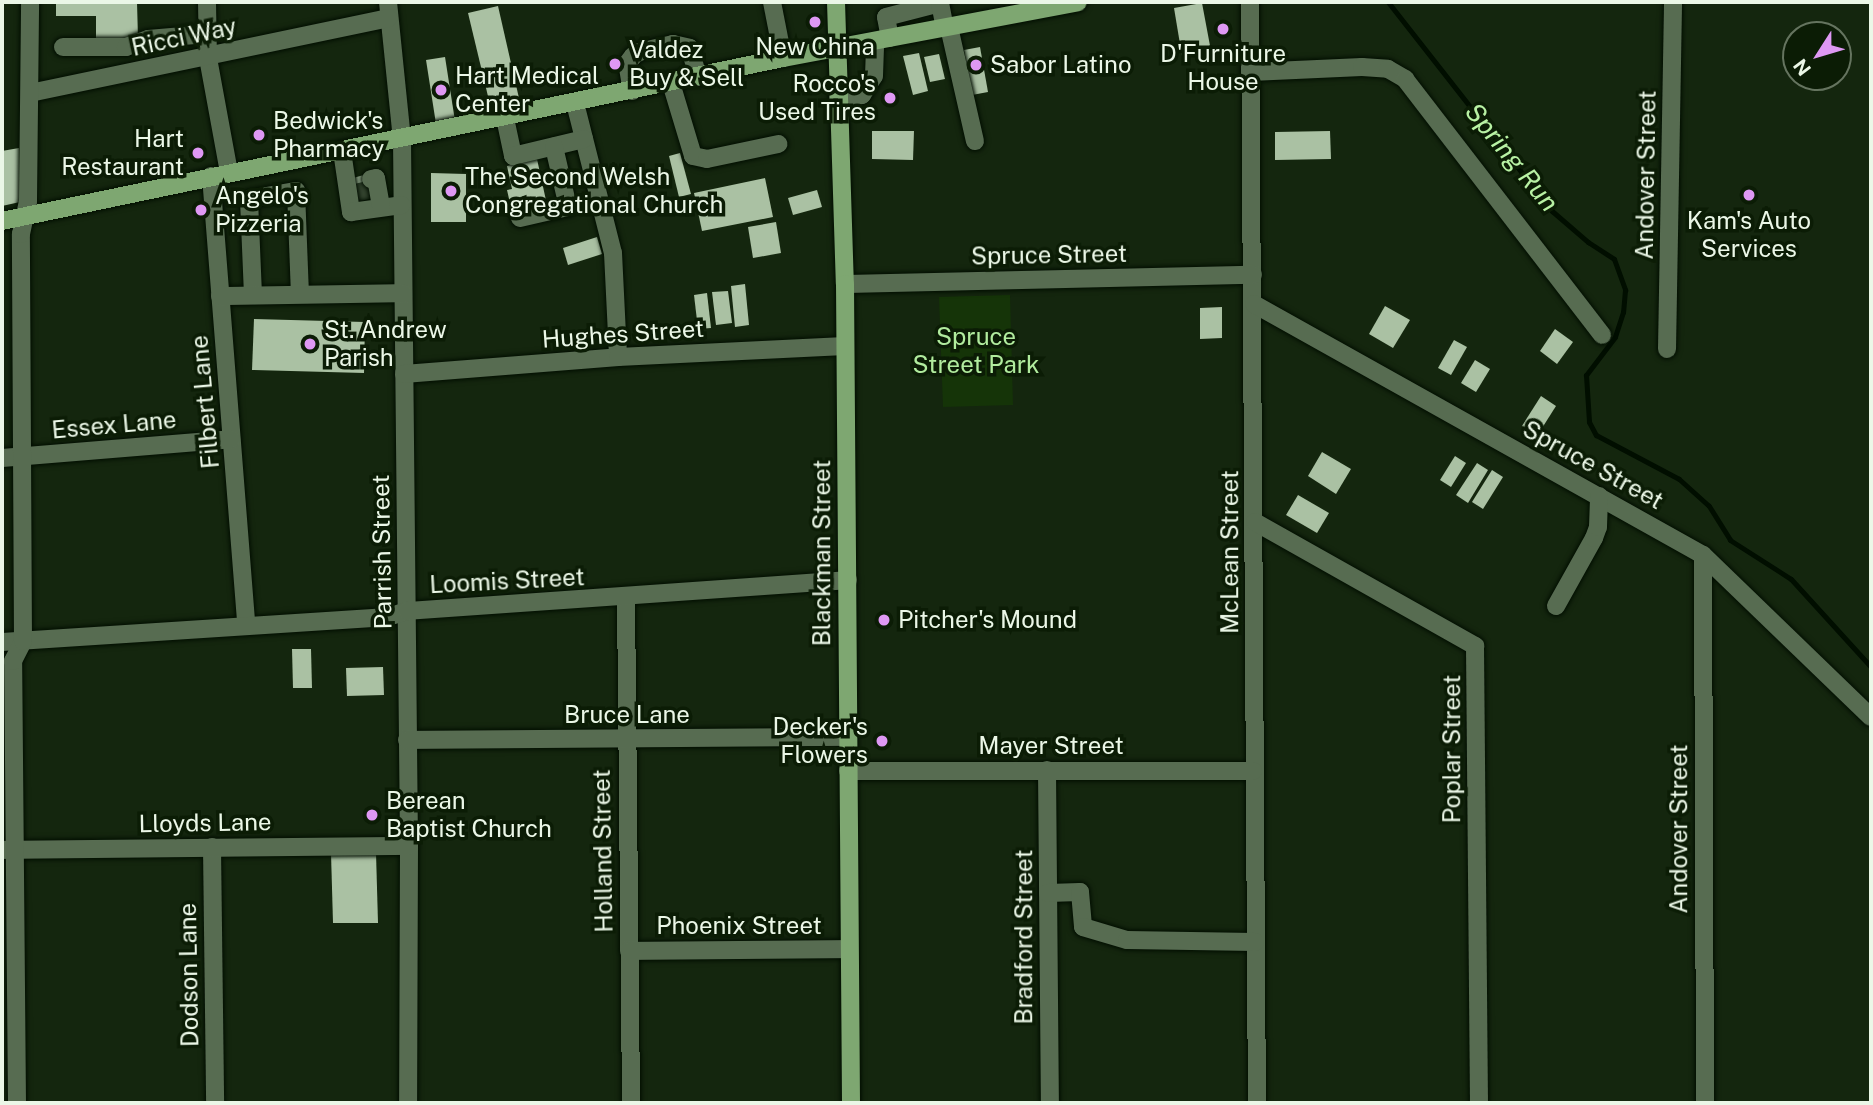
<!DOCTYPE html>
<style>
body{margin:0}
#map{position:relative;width:1873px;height:1105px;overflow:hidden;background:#14260e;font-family:"Public Sans",sans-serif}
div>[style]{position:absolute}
.green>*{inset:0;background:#153408}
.stream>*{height:5px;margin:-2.5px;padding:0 2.5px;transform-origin:2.5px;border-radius:2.5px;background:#010e00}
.building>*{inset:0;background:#aac1a3}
.minor-tunnel>*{height:18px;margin-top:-9px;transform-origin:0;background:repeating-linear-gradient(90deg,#34452f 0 18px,transparent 0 27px)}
.roads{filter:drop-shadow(0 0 2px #020e00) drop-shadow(0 0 2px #020e00)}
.minor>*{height:18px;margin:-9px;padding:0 9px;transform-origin:9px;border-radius:9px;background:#576c51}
.major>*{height:18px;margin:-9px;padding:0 9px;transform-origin:9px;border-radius:9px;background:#7ea771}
.dots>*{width:19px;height:19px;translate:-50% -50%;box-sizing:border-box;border:4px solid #0b1c05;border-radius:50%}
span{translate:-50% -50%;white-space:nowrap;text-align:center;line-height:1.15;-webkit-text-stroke:7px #0b1c05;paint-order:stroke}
.street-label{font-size:24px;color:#ebf7e7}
.poi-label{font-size:24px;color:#ebf7e7}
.left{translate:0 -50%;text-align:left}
.right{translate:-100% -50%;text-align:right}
.park-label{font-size:24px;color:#b1ec9e}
.water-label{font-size:26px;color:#b8f2a4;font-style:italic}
.frame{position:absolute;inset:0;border:4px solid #ebf7e7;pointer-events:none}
.north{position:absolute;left:1782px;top:21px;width:70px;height:70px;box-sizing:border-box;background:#0b1c05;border:2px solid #65745f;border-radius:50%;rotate:233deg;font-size:19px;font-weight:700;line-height:28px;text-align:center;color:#ebf7e7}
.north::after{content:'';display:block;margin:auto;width:24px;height:32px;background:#de98f3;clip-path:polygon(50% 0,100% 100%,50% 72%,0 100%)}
</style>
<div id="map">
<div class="green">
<div style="clip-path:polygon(1010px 295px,1013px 405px,943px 407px,939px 297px)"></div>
</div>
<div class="stream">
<div style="left:1388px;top:2px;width:266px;rotate:51.9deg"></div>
<div style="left:1552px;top:211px;width:48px;rotate:40.7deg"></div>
<div style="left:1588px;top:242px;width:31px;rotate:33deg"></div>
<div style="left:1614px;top:259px;width:33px;rotate:70deg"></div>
<div style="left:1625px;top:290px;width:22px;rotate:95deg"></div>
<div style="left:1623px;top:312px;width:26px;rotate:108deg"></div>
<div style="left:1615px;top:337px;width:48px;rotate:127.3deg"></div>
<div style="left:1586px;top:375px;width:47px;rotate:86.3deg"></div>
<div style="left:1589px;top:422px;width:15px;rotate:62deg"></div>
<div style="left:1596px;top:435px;width:94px;rotate:27.9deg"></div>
<div style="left:1679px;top:479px;width:40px;rotate:42deg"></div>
<div style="left:1709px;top:506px;width:40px;rotate:58deg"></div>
<div style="left:1730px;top:540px;width:72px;rotate:32.6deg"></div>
<div style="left:1791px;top:579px;width:119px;rotate:47.7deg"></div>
</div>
<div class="building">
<div style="clip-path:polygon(56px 2px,137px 2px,138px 38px,96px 38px,96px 16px,56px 16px)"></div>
<div style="clip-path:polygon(1202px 3px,1211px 51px,1182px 56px,1174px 8px)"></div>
<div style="clip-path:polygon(498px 6px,521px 107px,492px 113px,468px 13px)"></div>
<div style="clip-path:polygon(980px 47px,988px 92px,972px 95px,964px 50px)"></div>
<div style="clip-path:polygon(919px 53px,928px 91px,913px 95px,903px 56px)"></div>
<div style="clip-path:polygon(939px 54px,945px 79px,930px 82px,924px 57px)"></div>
<div style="clip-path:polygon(445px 57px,455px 121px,436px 124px,426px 60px)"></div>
<div style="clip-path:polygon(872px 131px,914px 131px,913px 160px,872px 159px)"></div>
<div style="clip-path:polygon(1330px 131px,1331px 159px,1275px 160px,1275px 132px)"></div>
<div style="clip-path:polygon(19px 148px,20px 202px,2px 206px,2px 151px)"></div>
<div style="clip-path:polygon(680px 153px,691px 194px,679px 197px,669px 156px)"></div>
<div style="clip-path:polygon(537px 159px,547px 205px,512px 212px,507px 190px,512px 189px,507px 166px)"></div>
<div style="clip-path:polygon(371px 173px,376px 191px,358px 196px,353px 178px)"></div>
<div style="clip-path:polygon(431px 173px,466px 174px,466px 222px,431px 222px)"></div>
<div style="clip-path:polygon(765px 178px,773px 217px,702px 231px,694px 193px)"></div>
<div style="clip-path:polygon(817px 190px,822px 207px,793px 215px,788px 198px)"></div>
<div style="clip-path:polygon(776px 222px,781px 253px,753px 258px,748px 227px)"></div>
<div style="clip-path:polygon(597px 237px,602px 254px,568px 265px,563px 248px)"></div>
<div style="clip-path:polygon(745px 284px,749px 325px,735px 327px,731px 286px)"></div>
<div style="clip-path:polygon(728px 291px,732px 323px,716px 325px,712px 292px)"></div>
<div style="clip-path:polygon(707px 293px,711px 328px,698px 329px,694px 295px)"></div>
<div style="clip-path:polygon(1385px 306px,1410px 320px,1393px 348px,1369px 334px)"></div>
<div style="clip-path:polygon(1222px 307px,1222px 338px,1200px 339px,1200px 308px)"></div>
<div style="clip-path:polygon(254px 319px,365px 322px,364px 373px,252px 370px)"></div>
<div style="clip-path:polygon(1555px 329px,1573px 342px,1557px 364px,1540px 351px)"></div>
<div style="clip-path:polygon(1454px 340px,1467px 347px,1451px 375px,1438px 368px)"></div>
<div style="clip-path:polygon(1475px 360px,1490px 369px,1476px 392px,1461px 383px)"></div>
<div style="clip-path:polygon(1541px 396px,1556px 406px,1537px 436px,1522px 426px)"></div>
<div style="clip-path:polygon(1322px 452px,1351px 469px,1336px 494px,1308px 476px)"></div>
<div style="clip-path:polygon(1455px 456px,1466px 463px,1451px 487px,1440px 480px)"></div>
<div style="clip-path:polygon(1477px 463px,1488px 470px,1468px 503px,1456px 495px)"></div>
<div style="clip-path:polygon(1492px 470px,1503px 477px,1483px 509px,1472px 502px)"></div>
<div style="clip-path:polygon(1298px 495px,1329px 513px,1317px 533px,1286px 515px)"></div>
<div style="clip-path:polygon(292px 649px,311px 649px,312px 688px,293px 688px)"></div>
<div style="clip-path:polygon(383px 667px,384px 695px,347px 696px,346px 668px)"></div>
<div style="clip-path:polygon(331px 853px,376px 853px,378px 923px,333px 923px)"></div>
</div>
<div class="minor-tunnel">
<div style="left:355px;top:193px;width:18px;rotate:-13deg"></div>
</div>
<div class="roads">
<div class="minor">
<div style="left:207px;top:2px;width:56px;rotate:89deg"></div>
<div style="left:208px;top:58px;width:116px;rotate:79.6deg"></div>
<div style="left:388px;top:2px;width:138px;rotate:84.2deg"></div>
<div style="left:402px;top:139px;width:707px;rotate:89.43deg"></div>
<div style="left:409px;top:846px;width:257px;rotate:90.2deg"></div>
<div style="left:772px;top:2px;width:57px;rotate:78.9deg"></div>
<div style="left:1250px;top:2px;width:1101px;rotate:89.64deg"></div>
<div style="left:949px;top:27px;width:117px;rotate:77.2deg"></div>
<div style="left:890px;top:38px;width:21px;rotate:-101deg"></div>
<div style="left:886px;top:17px;width:56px;rotate:-14.5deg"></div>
<div style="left:940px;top:3px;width:25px;rotate:79deg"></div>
<div style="left:63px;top:47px;width:63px"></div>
<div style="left:126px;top:47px;width:23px;rotate:-20deg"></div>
<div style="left:148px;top:39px;width:59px;rotate:-4.8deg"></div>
<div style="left:1251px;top:72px;width:111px;rotate:-2.6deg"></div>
<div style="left:1362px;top:67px;width:26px;rotate:4deg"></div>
<div style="left:1388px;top:69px;width:20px;rotate:30deg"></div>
<div style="left:1405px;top:79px;width:323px;rotate:52.4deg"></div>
<div style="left:671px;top:83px;width:76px;rotate:73.2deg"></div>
<div style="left:693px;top:156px;width:14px;rotate:12deg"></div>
<div style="left:707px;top:159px;width:73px;rotate:-11.9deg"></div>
<div style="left:632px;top:91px;width:27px;rotate:-100deg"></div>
<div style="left:627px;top:64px;width:10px;rotate:-53deg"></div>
<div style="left:633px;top:56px;width:7px;rotate:-34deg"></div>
<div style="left:639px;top:52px;width:35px;rotate:-13deg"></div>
<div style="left:673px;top:44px;width:17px;rotate:13deg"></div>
<div style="left:690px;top:48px;width:30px;rotate:75deg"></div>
<div style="left:30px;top:93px;width:366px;rotate:-11.8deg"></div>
<div style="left:838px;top:98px;width:24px;rotate:-7deg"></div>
<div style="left:862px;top:95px;width:22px;rotate:-58deg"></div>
<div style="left:874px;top:76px;width:35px;rotate:-88deg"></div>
<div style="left:575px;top:103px;width:155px;rotate:75.8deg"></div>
<div style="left:613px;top:253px;width:104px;rotate:87.2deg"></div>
<div style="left:505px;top:118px;width:39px;rotate:78deg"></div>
<div style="left:513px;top:156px;width:73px;rotate:-13.5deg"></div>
<div style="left:342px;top:151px;width:62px;rotate:81.6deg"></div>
<div style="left:351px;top:212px;width:51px;rotate:-7.8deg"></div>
<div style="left:211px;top:176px;width:450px;rotate:85.5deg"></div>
<div style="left:371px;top:179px;width:5px;rotate:-11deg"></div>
<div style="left:376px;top:178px;width:28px;rotate:80deg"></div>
<div style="left:520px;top:218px;width:49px;rotate:-12.9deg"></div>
<div style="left:568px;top:207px;width:62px;rotate:-103.1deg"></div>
<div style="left:845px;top:284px;width:408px;rotate:-1.3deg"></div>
<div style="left:253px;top:295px;width:96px;rotate:-92.4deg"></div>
<div style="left:249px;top:199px;width:48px;rotate:-9.7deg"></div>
<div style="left:296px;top:191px;width:103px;rotate:87.8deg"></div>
<div style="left:220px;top:296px;width:183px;rotate:-0.9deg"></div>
<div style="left:1254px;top:304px;width:514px;rotate:29.21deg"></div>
<div style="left:1703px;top:555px;width:233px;rotate:44deg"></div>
<div style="left:1667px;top:349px;width:347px;rotate:-89deg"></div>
<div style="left:404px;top:374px;width:215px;rotate:-4.5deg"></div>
<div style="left:618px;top:357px;width:227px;rotate:-2.8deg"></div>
<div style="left:2px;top:458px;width:230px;rotate:-4.7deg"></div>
<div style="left:1255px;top:522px;width:253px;rotate:29.4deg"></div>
<div style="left:1475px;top:646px;width:457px;rotate:89.5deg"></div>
<div style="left:1703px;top:555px;width:548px;rotate:89.79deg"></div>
<div style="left:626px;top:598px;width:505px;rotate:89.43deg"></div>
<div style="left:1556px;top:606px;width:78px;rotate:-60.8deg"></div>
<div style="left:1594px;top:538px;width:12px;rotate:-70deg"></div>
<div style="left:1598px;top:527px;width:31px;rotate:-88deg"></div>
<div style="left:2px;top:642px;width:387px;rotate:-3.7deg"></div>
<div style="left:388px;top:617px;width:20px;rotate:-18deg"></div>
<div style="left:407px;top:611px;width:442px;rotate:-4deg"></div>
<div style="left:407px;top:740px;width:441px;rotate:-0.4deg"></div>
<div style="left:1047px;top:770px;width:333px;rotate:89.5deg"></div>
<div style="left:848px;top:771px;width:405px"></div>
<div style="left:212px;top:847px;width:256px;rotate:89.3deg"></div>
<div style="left:2px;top:850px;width:407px;rotate:-0.6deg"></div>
<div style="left:1048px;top:893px;width:32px;rotate:-2deg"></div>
<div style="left:1080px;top:892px;width:35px;rotate:85deg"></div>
<div style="left:1083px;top:927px;width:46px;rotate:16.5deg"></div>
<div style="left:1127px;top:940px;width:128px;rotate:0.9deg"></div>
<div style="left:629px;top:951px;width:220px;rotate:-0.5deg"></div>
<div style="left:17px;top:1103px;width:442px;rotate:-90.5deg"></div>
<div style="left:13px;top:661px;width:22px;rotate:-63deg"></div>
<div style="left:23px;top:641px;width:407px;rotate:-90.3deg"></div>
<div style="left:21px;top:234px;width:33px;rotate:-78deg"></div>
<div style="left:28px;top:202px;width:200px;rotate:-89.4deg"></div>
</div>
<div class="major">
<div style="left:836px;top:2px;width:282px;rotate:88.2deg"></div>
<div style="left:845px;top:284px;width:819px;rotate:89.58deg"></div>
<div style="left:2px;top:221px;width:798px;rotate:-11.79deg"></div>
<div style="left:783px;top:58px;width:300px;rotate:-10.7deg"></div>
</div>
</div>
<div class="dots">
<div style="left:815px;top:22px;background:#de98f3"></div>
<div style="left:1223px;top:29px;background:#de98f3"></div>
<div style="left:615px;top:64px;background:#de98f3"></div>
<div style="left:976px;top:65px;background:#de98f3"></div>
<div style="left:441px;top:90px;background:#de98f3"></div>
<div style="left:890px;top:98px;background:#de98f3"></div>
<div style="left:259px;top:135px;background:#de98f3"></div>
<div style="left:198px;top:153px;background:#de98f3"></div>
<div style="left:451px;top:191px;background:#de98f3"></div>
<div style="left:1749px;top:195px;background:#de98f3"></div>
<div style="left:201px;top:210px;background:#de98f3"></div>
<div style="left:310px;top:344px;background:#de98f3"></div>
<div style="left:884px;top:620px;background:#de98f3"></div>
<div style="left:882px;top:741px;background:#de98f3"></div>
<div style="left:372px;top:815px;background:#de98f3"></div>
</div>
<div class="street-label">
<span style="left:184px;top:37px;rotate:-12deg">Ricci Way</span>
<span style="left:1646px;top:175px;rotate:-89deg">Andover Street</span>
<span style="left:1049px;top:255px;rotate:-1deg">Spruce Street</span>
<span style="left:623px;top:334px;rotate:-4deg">Hughes Street</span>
<span style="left:205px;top:402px;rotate:-95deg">Filbert Lane</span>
<span style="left:114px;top:425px;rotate:-5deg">Essex Lane</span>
<span style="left:1593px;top:465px;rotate:29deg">Spruce Street</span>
<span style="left:382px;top:552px;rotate:-91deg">Parrish Street</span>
<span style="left:1230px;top:552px;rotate:-90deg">McLean Street</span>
<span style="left:822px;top:553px;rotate:-90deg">Blackman Street</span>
<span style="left:507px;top:581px;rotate:-3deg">Loomis Street</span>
<span style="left:627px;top:715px">Bruce Lane</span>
<span style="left:1051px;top:746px">Mayer Street</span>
<span style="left:1452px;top:749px;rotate:-90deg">Poplar Street</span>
<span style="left:205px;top:823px;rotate:-1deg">Lloyds Lane</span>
<span style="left:1679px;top:829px;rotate:-90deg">Andover Street</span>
<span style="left:603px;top:851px;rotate:-91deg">Holland Street</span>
<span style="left:739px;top:926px">Phoenix Street</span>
<span style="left:1024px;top:937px;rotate:-90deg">Bradford Street</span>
<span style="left:189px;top:975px;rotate:-91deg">Dodson Lane</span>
</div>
<div class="poi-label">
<span style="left:815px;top:47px">New China</span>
<span class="left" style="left:629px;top:64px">Valdez<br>Buy &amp; Sell</span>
<span style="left:1223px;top:68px">D'Furniture<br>House</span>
<span class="left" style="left:990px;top:65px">Sabor Latino</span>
<span class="left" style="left:455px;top:90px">Hart Medical<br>Center</span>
<span class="right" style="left:876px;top:98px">Rocco's<br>Used Tires</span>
<span class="left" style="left:273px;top:135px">Bedwick's<br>Pharmacy</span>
<span class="right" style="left:184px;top:153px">Hart<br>Restaurant</span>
<span class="left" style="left:465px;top:191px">The Second Welsh<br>Congregational Church</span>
<span class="left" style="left:215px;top:210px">Angelo's<br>Pizzeria</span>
<span style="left:1749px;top:235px">Kam's Auto<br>Services</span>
<span class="left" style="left:324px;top:344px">St. Andrew<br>Parish</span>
<span class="left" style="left:898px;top:620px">Pitcher's Mound</span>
<span class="right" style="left:868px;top:741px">Decker's<br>Flowers</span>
<span class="left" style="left:386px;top:815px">Berean<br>Baptist Church</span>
</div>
<div class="park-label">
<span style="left:976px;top:351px">Spruce<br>Street Park</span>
</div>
<div class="water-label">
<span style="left:1512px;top:157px;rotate:51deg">Spring Run</span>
</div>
<div class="frame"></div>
<div class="north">N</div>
</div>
